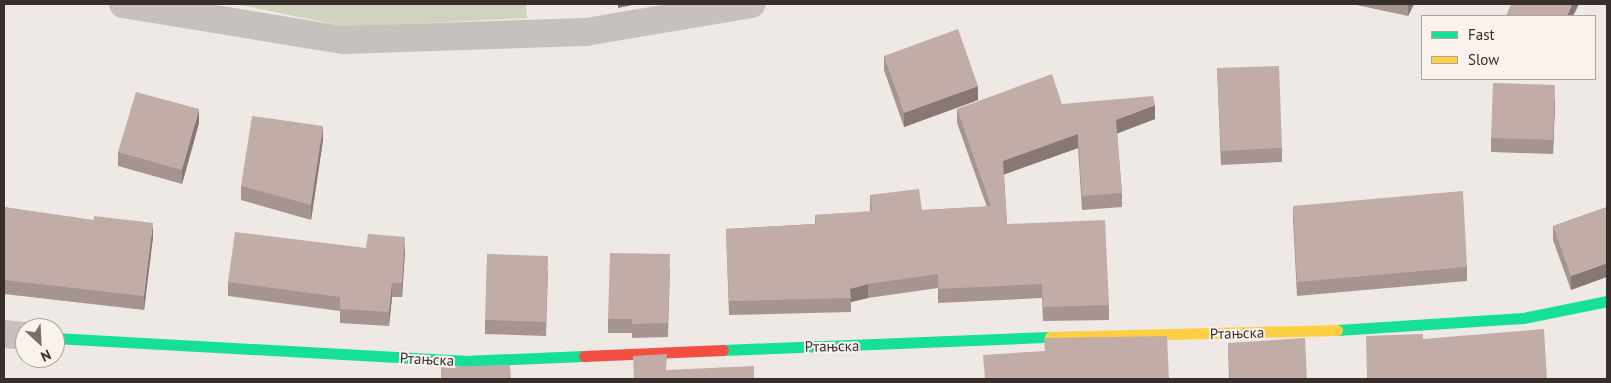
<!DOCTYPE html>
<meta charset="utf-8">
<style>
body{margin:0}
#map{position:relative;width:1611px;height:383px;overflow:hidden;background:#eee9e4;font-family:"PT Sans",sans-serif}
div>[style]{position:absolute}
.green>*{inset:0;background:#d1d3bf}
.street>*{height:28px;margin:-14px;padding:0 14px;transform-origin:14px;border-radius:14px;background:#c7c1bd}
.fast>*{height:11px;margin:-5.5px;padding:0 5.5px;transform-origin:5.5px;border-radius:5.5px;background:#16e098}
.slow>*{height:11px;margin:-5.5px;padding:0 5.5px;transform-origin:5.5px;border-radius:5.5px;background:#ffcf43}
.jam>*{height:11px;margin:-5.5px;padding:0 5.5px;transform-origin:5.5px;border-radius:5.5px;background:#f24e42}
.wall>*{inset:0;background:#a69490}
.shaded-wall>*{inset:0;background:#877875}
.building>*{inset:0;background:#c1aca7}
span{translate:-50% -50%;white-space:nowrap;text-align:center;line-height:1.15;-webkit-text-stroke:4px #faf2ed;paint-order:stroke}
.street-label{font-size:15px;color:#382e2b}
.frame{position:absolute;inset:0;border:5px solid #382e2b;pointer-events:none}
.legend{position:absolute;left:1421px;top:15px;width:175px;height:65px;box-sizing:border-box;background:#faf2ed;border:1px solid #aca49f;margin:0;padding:6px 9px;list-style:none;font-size:15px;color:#382e2b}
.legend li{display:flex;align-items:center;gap:10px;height:25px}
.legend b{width:25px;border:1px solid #aca49f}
.north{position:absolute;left:15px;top:318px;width:50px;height:50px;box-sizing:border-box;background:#faf2ed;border:1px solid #aca49f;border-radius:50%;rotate:155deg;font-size:14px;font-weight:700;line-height:20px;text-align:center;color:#382e2b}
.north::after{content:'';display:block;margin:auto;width:18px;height:22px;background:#786f6c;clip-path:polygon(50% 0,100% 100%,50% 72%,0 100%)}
</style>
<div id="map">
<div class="green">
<div style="clip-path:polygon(236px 4px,526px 4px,527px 18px,348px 27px)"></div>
</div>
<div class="street">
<div style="left:123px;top:4px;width:224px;rotate:9.3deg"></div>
<div style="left:344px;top:40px;width:242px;rotate:-1.9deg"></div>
<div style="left:586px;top:32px;width:168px;rotate:-9.6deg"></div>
<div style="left:4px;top:334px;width:21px;rotate:5deg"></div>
</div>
<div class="fast">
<div style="left:1337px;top:330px;width:186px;rotate:-3.7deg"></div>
<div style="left:1523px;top:318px;width:86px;rotate:-11.4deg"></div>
<div style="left:55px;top:338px;width:409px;rotate:3.2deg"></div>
<div style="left:463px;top:361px;width:121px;rotate:-2.4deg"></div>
<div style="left:723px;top:350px;width:327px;rotate:-2.3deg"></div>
</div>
<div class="slow">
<div style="left:1050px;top:337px;width:287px;rotate:-1.4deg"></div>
</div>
<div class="jam">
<div style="left:584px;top:356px;width:139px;rotate:-2.5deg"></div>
</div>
<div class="wall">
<div style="clip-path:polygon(1352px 4px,1414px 4px,1408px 16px)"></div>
<div style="clip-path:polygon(884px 56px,978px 100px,904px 127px,884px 70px)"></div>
<div style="clip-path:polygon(1217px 68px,1282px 148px,1282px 162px,1221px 165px)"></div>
<div style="clip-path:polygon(1555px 100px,1553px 154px,1491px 152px,1491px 138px)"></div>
<div style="clip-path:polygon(1062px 104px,1155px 119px,1117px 133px,1122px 193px,1122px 207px,1082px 210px,1078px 148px,1004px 174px,1007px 224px,1109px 305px,1109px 320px,1043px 321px,1042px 298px,938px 303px,938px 288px,868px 298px,851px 302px,851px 312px,729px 315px,726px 229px,815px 224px,815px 215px,870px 212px,870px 195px,922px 210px,987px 207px,957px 123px,957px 109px)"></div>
<div style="clip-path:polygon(199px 123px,182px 184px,118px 166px,118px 152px)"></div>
<div style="clip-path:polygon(323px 140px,311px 220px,241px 200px,241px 186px)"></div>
<div style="clip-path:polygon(1293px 206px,1467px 267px,1467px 281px,1297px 296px,1293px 220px)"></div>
<div style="clip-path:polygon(4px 207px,153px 237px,144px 310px,4px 294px)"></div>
<div style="clip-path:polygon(1607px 207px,1571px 290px,1553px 240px,1553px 226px)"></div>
<div style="clip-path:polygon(366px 248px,405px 251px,402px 297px,392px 297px,389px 326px,340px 323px,340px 311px,228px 296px,228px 282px)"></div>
<div style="clip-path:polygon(670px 268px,668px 337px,632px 338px,632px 333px,608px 333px,608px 319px)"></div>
<div style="clip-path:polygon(548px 270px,546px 336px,485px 334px,485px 320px)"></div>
<div style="clip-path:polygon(1228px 343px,1307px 379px,1229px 379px)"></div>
</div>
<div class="shaded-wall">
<div style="clip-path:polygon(618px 4px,637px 4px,618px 8px)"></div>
<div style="clip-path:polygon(1408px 4px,1414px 4px,1408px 16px)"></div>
<div style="clip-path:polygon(1572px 4px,1579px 4px,1573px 16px,1567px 16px)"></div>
<div style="clip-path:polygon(1555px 85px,1555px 100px,1553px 154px,1553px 140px)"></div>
<div style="clip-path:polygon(978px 86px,978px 100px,904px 127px,904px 113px)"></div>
<div style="clip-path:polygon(1155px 105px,1155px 119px,1116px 134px,1116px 120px)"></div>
<div style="clip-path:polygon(199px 109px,199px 123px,182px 184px,182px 170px)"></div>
<div style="clip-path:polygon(323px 126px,323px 140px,311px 220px,311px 205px)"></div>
<div style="clip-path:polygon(1078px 134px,1078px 148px,1003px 175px,1003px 161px)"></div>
<div style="clip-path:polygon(153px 223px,153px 237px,144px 310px,144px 296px)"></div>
<div style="clip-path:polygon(405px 237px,405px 251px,402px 297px,402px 283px)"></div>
<div style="clip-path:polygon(1607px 263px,1607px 277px,1571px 290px,1571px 276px)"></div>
<div style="clip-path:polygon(392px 283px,392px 297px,389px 326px,389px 312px)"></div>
<div style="clip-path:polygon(868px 284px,868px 298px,851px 302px,850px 289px)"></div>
</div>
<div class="building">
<div style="clip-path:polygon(1511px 4px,1572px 4px,1567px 16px,1506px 16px)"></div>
<div style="clip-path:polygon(958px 29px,978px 86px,904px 113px,884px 56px)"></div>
<div style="clip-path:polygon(1279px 66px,1282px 148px,1221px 151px,1217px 68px)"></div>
<div style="clip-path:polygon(1052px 74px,1062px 104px,1153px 96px,1155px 105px,1116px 120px,1122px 193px,1082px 196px,1078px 134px,1003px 161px,1007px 224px,1105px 220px,1109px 305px,1043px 307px,1042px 284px,938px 289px,938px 274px,868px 284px,850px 289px,851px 298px,729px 301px,726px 229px,816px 224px,815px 215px,872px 211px,870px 195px,919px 189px,922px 210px,991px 206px,957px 109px)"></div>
<div style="clip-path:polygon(1493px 83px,1555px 85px,1553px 140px,1491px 138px)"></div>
<div style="clip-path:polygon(136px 92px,199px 109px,182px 170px,118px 152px)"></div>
<div style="clip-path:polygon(252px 116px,323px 126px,311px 205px,241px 186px)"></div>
<div style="clip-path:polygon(1463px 191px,1467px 267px,1297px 282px,1293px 206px)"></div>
<div style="clip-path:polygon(4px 207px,94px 220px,94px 216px,153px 223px,144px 296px,4px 280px)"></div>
<div style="clip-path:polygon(1607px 207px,1607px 263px,1571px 276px,1553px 226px)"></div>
<div style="clip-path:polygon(235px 232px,366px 248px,368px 234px,405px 237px,402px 283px,392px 283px,389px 312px,340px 309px,340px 297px,228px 282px)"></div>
<div style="clip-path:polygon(610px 253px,670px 254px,668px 323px,632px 324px,632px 319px,608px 319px)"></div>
<div style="clip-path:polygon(487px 254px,548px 256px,546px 322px,485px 320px)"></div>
<div style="clip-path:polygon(1544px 329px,1547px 379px,1367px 379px,1366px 336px,1423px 334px,1423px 339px)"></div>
<div style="clip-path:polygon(1167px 336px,1169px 379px,985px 379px,983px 355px,1045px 351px,1044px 338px)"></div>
<div style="clip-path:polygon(1305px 338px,1307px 379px,1230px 379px,1228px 343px)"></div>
<div style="clip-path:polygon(667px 354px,666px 370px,754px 366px,754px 379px,634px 379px,633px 356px)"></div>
<div style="clip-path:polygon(510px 365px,511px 379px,441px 379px,441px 367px)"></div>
</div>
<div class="street-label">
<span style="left:1237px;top:333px;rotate:-2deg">Ртањска</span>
<span style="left:832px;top:346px;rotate:-1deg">Ртањска</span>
<span style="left:427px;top:359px;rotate:3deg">Ртањска</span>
</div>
<div class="frame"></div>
<ul class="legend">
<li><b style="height:6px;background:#16e098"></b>Fast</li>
<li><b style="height:6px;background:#ffcf43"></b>Slow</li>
</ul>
<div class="north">N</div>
</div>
